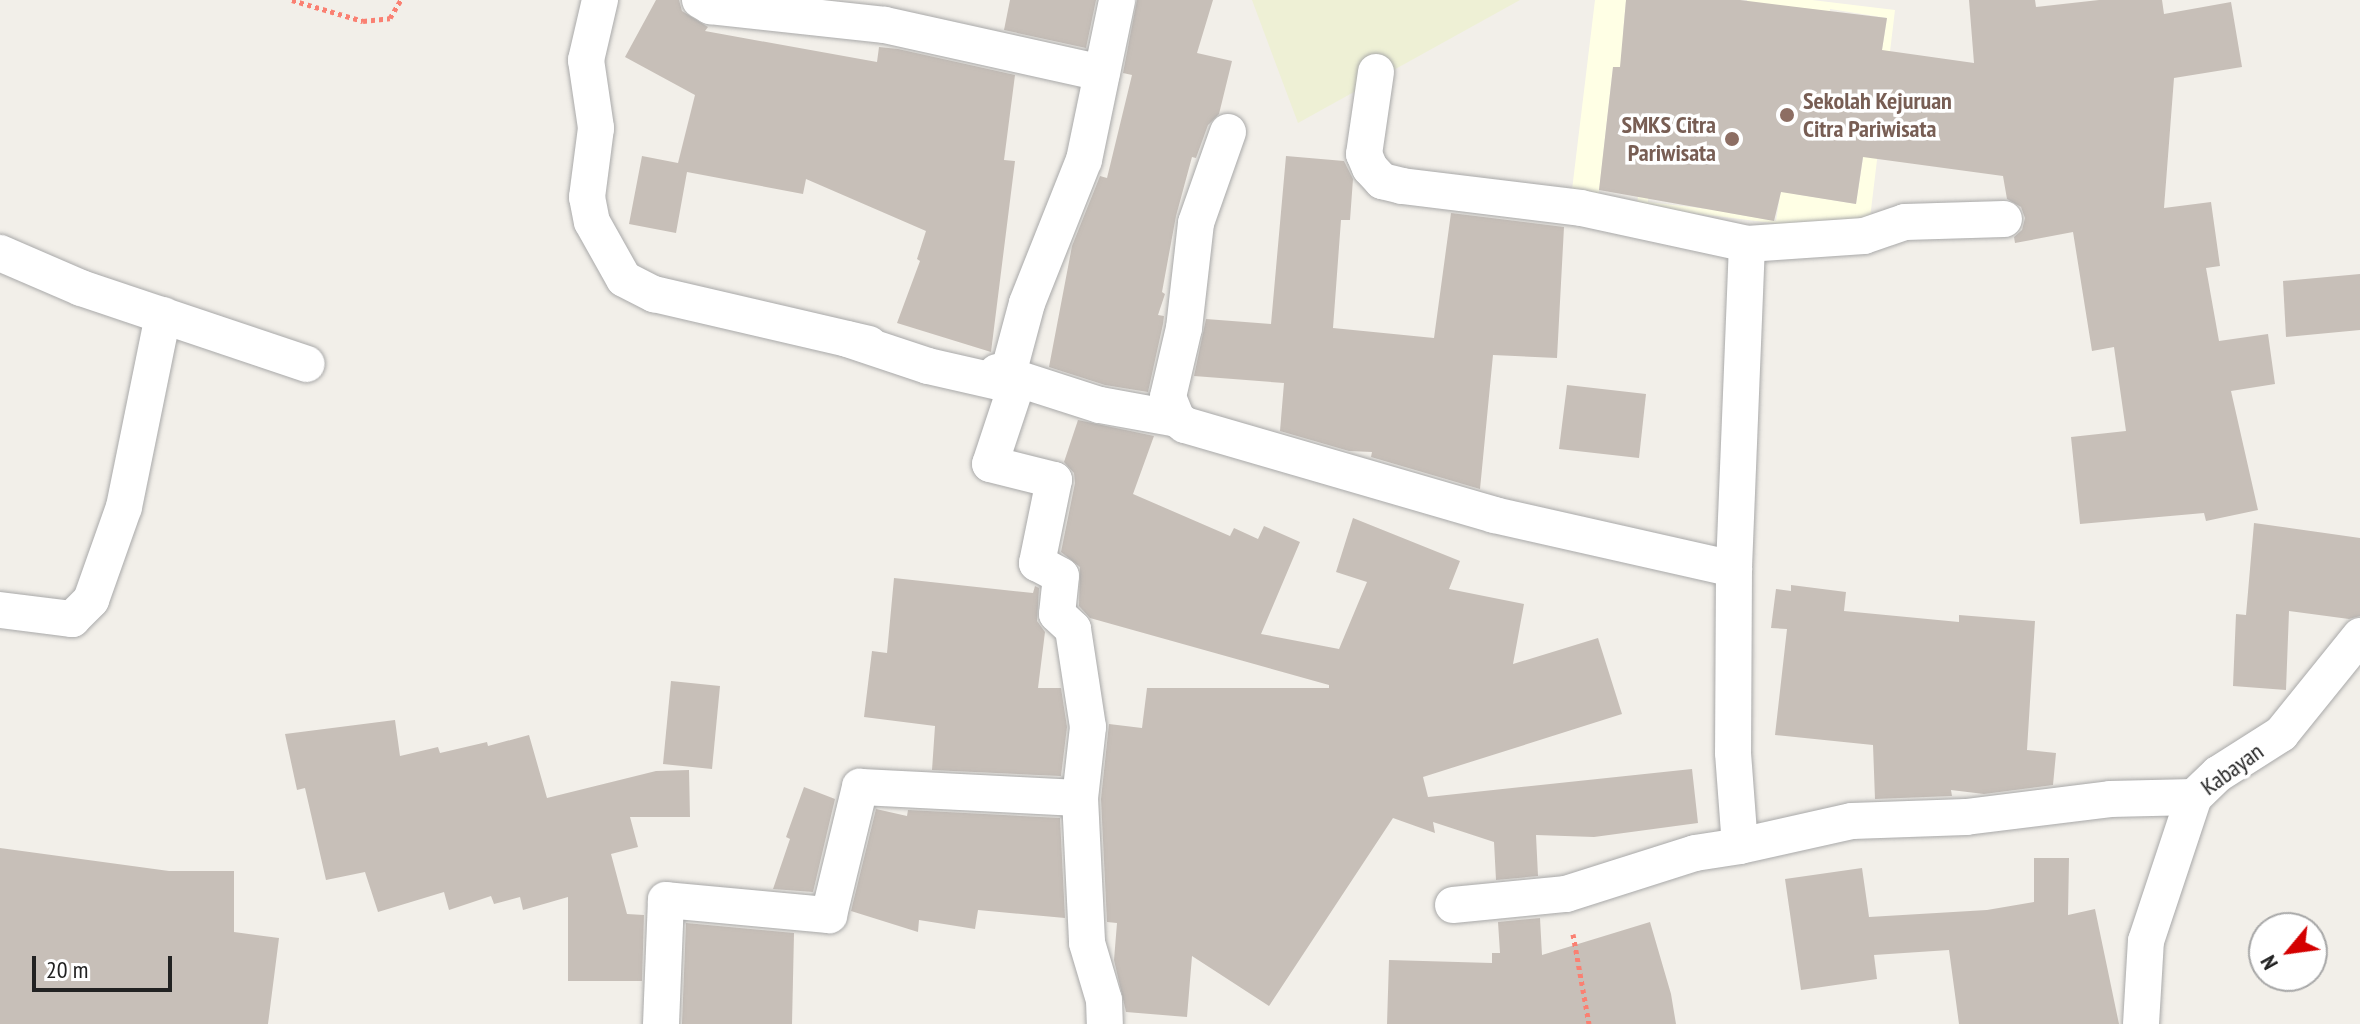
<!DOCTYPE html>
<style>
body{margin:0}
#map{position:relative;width:2360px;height:1024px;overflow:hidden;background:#f2efe9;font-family:"PT Sans Narrow",sans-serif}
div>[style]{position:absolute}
.education>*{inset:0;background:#ffffe5}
.farmland>*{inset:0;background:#eef0d5}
.building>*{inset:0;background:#c7bfb8}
.path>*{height:5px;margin-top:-2.5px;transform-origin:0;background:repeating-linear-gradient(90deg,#fa8072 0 4px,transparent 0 8px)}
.roads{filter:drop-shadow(0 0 2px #a9a9a9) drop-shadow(0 0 2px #a9a9a9)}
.street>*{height:36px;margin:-18px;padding:0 18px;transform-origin:18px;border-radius:18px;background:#fff}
.dots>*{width:22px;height:22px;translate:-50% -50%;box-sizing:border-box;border:4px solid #fff;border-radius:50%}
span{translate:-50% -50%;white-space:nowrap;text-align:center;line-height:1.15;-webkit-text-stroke:7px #fff;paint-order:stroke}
.education-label{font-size:24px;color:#785e54;font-weight:700}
.left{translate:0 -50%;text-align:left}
.right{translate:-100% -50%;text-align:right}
.street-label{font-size:24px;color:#222}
.north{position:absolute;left:2248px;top:912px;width:80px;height:80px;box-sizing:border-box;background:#fff;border:2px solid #a7a7a7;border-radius:50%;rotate:241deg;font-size:22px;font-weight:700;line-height:32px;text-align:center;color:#222}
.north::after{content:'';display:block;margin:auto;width:28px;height:36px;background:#d40000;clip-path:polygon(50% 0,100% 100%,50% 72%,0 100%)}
.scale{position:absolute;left:32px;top:956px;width:140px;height:36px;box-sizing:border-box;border:4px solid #222;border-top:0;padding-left:10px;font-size:24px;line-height:28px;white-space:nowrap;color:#222;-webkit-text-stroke:6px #fff;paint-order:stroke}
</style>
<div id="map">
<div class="education">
<div style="clip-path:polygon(evenodd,1595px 0,1626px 0,1623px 33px,1744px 41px,1747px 0,1812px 0,1895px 10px,1868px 235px,1571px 198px,1595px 0,1830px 9px,1887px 18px,1878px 75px,1821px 65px,1830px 9px,1595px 0,1613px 67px,1651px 72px,1637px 205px,1598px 200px,1613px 67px,1595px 0,1660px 75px,1725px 211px,1648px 202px,1660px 75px,1595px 0,1812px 78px,1874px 88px,1856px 204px,1795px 194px,1812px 78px,1595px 0,1792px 120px,1776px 221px,1729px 213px,1792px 120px)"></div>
</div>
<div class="farmland">
<div style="clip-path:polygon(1252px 0,1520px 0,1298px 123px)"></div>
</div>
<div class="building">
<div style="clip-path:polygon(656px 0,679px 0,682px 11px,708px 27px,705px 31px,877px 62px,879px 47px,898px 49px,1015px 75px,1004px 160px,1015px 161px,991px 352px,897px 323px,920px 261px,917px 259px,926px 231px,806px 179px,803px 194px,687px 172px,676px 233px,629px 224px,642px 156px,678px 163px,695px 95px,625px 57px)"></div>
<div style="clip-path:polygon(1010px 0,1096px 0,1086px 48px,1004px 30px)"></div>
<div style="clip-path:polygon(1137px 0,1213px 0,1197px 53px,1232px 61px,1219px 114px,1208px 125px,1196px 158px,1192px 157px,1176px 216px,1162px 292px,1165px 294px,1158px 315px,1164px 316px,1163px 324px,1148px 392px,1105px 385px,1049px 367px,1072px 246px,1100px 176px,1107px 178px,1132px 75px,1123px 73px)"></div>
<div style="clip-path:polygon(1626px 0,1740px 0,1887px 18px,1882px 50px,1974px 63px,1969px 0,2035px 0,2036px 7px,2099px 0,2162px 0,2164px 14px,2231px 2px,2242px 67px,2174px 78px,2164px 208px,2211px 202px,2220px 266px,2206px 268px,2219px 341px,2268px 334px,2275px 384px,2231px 391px,2258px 510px,2206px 521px,2204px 513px,2080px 524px,2071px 437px,2126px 431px,2114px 347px,2092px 351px,2073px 232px,2015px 243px,2014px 237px,2022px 230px,2025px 218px,2021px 207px,2007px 199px,2003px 176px,1863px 157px,1856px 204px,1781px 192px,1774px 221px,1599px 190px,1613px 67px,1620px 67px)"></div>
<div style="clip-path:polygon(1286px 156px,1344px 161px,1353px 179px,1350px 220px,1341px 220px,1333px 328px,1434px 338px,1451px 213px,1564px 227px,1557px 358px,1493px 355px,1480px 489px,1371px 457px,1372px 452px,1349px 451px,1280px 431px,1284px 383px,1194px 376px,1206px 319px,1271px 324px)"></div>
<div style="clip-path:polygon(2360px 274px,2360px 330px,2286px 337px,2283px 281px)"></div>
<div style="clip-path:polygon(1567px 385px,1646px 394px,1639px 458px,1559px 449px)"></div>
<div style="clip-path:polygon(1078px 420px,1154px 436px,1133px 494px,1230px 536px,1234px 528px,1258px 539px,1264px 526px,1300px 542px,1261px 634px,1339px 649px,1367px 582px,1336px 572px,1353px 518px,1460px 561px,1449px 589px,1524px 604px,1513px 664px,1598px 638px,1622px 714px,1423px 777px,1428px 797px,1692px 769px,1698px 823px,1594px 837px,1536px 835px,1538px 876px,1496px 880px,1494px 842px,1433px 822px,1435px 833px,1393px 818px,1269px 1006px,1192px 956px,1187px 1017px,1126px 1012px,1114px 960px,1117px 923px,1107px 922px,1101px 799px,1109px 724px,1142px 728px,1147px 688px,1329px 688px,1329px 685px,1090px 618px,1079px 606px,1080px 567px,1061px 552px,1075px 483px,1074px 473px,1064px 462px)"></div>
<div style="clip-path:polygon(2254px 523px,2360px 538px,2360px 616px,2349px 619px,2289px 611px,2286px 690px,2233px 686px,2236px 614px,2246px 615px)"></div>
<div style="clip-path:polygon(894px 578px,1033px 593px,1035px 586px,1039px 588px,1037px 621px,1045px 632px,1038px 688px,1061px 688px,1067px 727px,1061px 776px,932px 770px,935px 726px,864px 717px,872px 651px,887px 653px)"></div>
<div style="clip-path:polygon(1791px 585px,1846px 592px,1844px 611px,1959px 622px,1959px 615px,2035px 621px,2027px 750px,2056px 753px,2053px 785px,1984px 794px,1951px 790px,1952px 796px,1875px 799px,1873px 745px,1775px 735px,1787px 629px,1771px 628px,1776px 589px,1791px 591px)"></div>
<div style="clip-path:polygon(671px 681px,720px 686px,712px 769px,663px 764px)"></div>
<div style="clip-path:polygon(395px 720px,400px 756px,438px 747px,440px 753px,487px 742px,488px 746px,529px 735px,547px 798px,656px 771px,689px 770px,690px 817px,630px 817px,638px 847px,611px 854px,627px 914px,644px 915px,642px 981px,568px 981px,568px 897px,523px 910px,520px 897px,494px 904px,491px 896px,449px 910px,444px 892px,378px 912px,365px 872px,326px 880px,305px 788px,297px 790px,285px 734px)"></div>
<div style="clip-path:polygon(804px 787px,835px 799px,813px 892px,773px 889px,790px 839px,786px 837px)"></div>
<div style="clip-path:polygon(876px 809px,907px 816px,908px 810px,1060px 818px,1065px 918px,978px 910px,975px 929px,919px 920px,918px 932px,851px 911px)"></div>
<div style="clip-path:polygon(0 848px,169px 871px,234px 871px,234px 932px,279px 938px,268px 1024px,0 1024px)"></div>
<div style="clip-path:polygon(2034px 858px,2069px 858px,2068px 915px,2095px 909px,2119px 1024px,1959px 1024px,1949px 950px,1874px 955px,1877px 979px,1801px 990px,1785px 879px,1862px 868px,1869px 917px,1987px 910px,2034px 902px)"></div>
<div style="clip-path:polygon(1540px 918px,1542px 955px,1650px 922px,1671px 994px,1676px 1024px,1387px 1024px,1389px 960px,1492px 963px,1492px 953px,1500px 953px,1498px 922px)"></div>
<div style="clip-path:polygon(686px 923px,794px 933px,792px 1024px,682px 1024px)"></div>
</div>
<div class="path">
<div style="left:292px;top:0;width:74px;rotate:16.5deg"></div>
<div style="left:363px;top:21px;width:27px;rotate:-6deg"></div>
<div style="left:390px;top:18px;width:21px;rotate:-59deg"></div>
<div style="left:1573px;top:934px;width:91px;rotate:79.9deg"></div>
</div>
<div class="roads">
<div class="street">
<div style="left:600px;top:0;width:62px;rotate:103.1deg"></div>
<div style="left:586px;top:60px;width:69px;rotate:81.6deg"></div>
<div style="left:596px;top:128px;width:70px;rotate:97.4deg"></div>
<div style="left:587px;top:197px;width:25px;rotate:79deg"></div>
<div style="left:592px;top:222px;width:65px;rotate:60.7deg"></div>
<div style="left:624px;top:279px;width:34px;rotate:27deg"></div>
<div style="left:654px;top:294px;width:221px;rotate:13.1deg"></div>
<div style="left:700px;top:0;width:12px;rotate:31deg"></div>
<div style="left:710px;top:6px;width:176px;rotate:6.2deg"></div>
<div style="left:885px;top:25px;width:222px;rotate:12.5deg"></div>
<div style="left:1376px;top:72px;width:83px;rotate:98.3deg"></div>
<div style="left:1364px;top:154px;width:15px;rotate:67deg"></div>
<div style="left:1370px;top:168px;width:18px;rotate:47deg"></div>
<div style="left:1382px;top:181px;width:21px;rotate:14deg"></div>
<div style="left:1402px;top:186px;width:180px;rotate:7deg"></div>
<div style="left:1581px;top:208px;width:170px;rotate:12.2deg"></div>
<div style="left:1747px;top:244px;width:117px;rotate:-3.9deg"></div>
<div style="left:1864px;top:236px;width:43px;rotate:-18.9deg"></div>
<div style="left:1905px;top:222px;width:99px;rotate:-1.7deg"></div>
<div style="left:1228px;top:132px;width:96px;rotate:109.4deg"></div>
<div style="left:1196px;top:223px;width:106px;rotate:96.5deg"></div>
<div style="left:1184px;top:328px;width:71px;rotate:103.1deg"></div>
<div style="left:1168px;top:397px;width:24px;rotate:68deg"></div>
<div style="left:1177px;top:419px;width:10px;rotate:37deg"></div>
<div style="left:1185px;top:425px;width:322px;rotate:16.2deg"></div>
<div style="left:1494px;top:515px;width:246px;rotate:12.7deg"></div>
<div style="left:1747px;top:244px;width:325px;rotate:92.3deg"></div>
<div style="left:1734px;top:569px;width:184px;rotate:90.3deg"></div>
<div style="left:1733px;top:753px;width:93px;rotate:85.7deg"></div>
<div style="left:1740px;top:846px;width:115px;rotate:-12.6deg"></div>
<div style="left:1852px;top:821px;width:114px;rotate:-2deg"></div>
<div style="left:1966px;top:817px;width:145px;rotate:-7.1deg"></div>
<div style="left:2110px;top:799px;width:84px;rotate:-1.4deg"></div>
<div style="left:0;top:253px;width:88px;rotate:23.4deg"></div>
<div style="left:81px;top:288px;width:238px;rotate:18.6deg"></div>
<div style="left:847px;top:339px;width:85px;rotate:18.4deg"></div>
<div style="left:928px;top:366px;width:90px;rotate:12.8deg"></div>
<div style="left:1016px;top:386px;width:82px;rotate:108.4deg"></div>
<div style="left:990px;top:464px;width:66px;rotate:14deg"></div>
<div style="left:1054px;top:480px;width:85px;rotate:101.6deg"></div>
<div style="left:1037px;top:563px;width:27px;rotate:28deg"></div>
<div style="left:1061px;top:576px;width:38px;rotate:96deg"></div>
<div style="left:1057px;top:614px;width:22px;rotate:43deg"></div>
<div style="left:1073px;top:629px;width:99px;rotate:81.3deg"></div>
<div style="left:1088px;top:727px;width:71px;rotate:96.4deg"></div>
<div style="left:1080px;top:798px;width:145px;rotate:87.2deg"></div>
<div style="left:1087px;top:943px;width:59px;rotate:73.4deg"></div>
<div style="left:1104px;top:1000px;width:24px;rotate:88deg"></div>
<div style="left:997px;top:372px;width:108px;rotate:17.8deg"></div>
<div style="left:1100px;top:405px;width:78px;rotate:10.3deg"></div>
<div style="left:1008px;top:374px;width:73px;rotate:-75deg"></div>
<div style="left:1027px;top:303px;width:154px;rotate:-68.3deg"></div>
<div style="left:1084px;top:160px;width:163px;rotate:-78.3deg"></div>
<div style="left:0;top:610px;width:73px;rotate:7.1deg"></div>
<div style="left:72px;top:619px;width:27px;rotate:-45deg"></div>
<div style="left:91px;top:600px;width:99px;rotate:-70.5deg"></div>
<div style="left:124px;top:507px;width:196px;rotate:-78.5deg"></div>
<div style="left:1453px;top:905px;width:114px;rotate:-5.6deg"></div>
<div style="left:1566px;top:894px;width:135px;rotate:-17.6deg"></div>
<div style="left:1695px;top:853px;width:46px;rotate:-8.8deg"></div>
<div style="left:661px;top:1024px;width:124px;rotate:-87.7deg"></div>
<div style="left:666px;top:900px;width:164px;rotate:5.3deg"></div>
<div style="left:829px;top:915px;width:132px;rotate:-76.4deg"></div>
<div style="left:860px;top:787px;width:220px;rotate:2.9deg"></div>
<div style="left:2141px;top:1024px;width:83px;rotate:-86.6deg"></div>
<div style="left:2146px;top:941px;width:152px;rotate:-71.6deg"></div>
<div style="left:2194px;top:797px;width:33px;rotate:-44deg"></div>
<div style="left:2218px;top:774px;width:75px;rotate:-32.4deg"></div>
<div style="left:2281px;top:734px;width:126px;rotate:-51.1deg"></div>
</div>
</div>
<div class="dots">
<div style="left:1787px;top:115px;background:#8d6e63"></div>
<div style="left:1732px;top:139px;background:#8d6e63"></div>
</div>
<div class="education-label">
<span class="left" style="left:1803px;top:115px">Sekolah Kejuruan<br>Citra Pariwisata</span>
<span class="right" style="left:1716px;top:139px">SMKS Citra<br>Pariwisata</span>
</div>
<div class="street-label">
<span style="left:2232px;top:769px;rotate:-36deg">Kabayan</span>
</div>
<div class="north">N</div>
<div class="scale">20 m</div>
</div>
